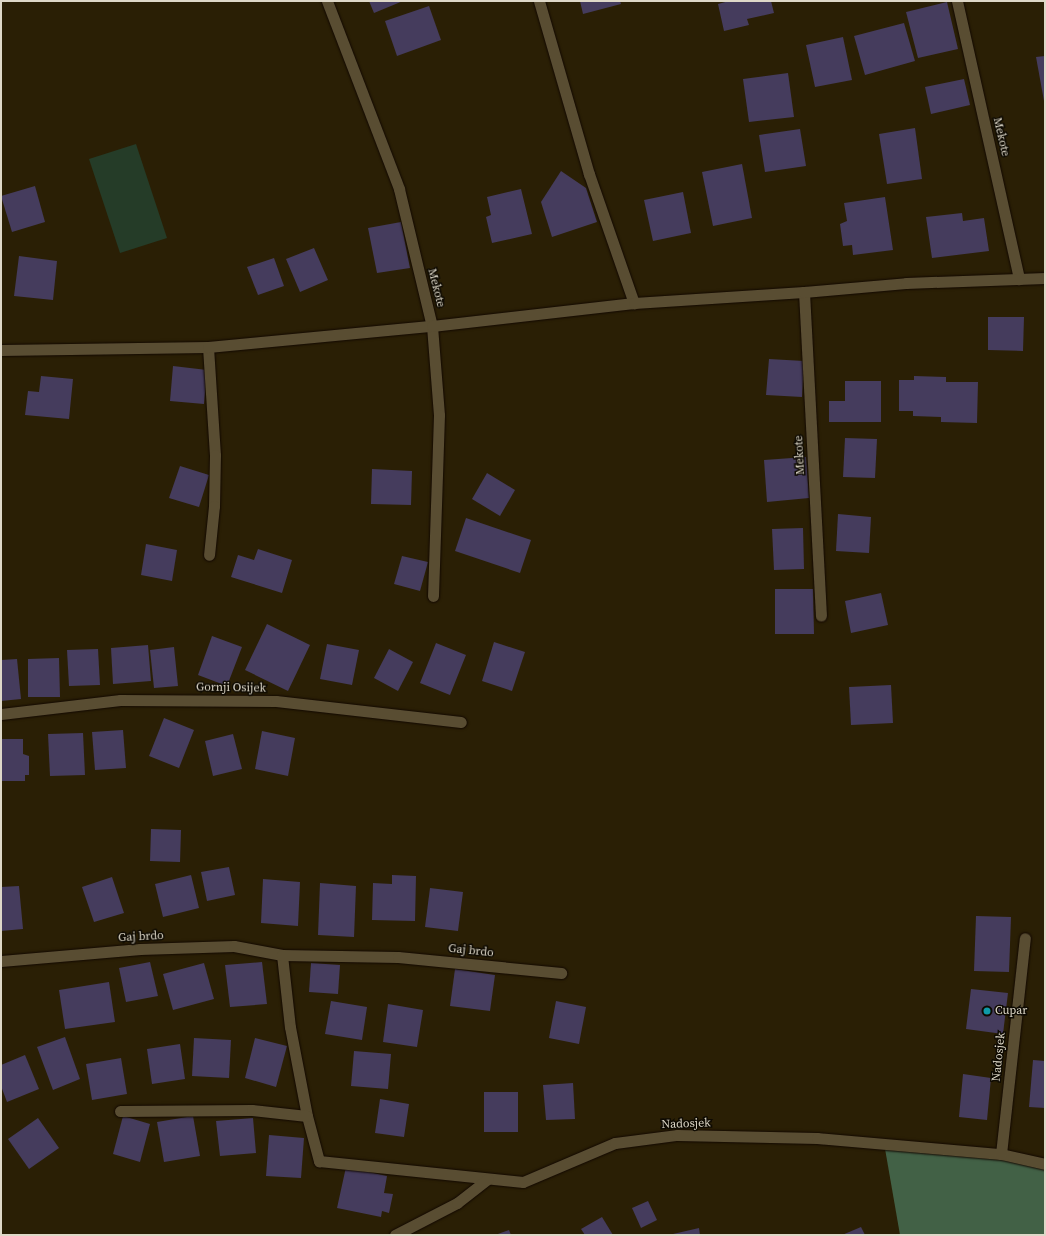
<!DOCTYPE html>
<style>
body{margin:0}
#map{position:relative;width:1046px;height:1236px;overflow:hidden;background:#2a1f05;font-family:"Source Serif 4",serif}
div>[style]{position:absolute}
.green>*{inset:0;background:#253c28}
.forest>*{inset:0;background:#426146}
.building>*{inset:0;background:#453c5d}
.roads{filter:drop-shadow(0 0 1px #120800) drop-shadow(0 0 1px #120800)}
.minor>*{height:11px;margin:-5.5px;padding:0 5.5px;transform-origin:5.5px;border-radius:5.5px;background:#594d32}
.dots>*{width:11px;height:11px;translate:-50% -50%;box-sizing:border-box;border:2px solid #0e0a02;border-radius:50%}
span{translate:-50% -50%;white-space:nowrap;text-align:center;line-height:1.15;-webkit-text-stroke:3px #0e0a02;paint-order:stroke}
.street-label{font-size:12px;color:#ded8c8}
.poi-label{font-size:12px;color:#ded8c8}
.left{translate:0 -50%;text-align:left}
.frame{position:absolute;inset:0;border:2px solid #ded8c8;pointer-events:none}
</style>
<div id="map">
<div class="green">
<div style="clip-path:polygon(136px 144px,167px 238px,120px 253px,89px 159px)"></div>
</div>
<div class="forest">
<div style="clip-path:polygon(884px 1143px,1045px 1165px,1045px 1235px,900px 1235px)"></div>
</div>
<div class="building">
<div style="clip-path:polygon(369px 1px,403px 1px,374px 13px)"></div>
<div style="clip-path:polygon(580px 1px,620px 1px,621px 4px,583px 14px)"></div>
<div style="clip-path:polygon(729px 1px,771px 1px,774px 13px,747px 19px,749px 25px,724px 31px,718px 4px)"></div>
<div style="clip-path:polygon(947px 2px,958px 49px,918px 58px,906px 12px)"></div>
<div style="clip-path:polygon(429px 6px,441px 40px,397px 56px,385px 21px)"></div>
<div style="clip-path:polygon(904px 23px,915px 61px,865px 75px,854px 36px)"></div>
<div style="clip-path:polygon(843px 37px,852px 80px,815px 87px,806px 45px)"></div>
<div style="clip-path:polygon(1045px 56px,1045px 101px,1044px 101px,1036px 57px)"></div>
<div style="clip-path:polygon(788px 73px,794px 117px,749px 122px,743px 79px)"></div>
<div style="clip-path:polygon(964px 79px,970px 105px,931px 114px,925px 87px)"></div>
<div style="clip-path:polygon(915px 128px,922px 179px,887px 184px,879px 134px)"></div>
<div style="clip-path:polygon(800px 129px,806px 166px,765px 172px,759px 135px)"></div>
<div style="clip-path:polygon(742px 164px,752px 218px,713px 226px,702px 172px)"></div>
<div style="clip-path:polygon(561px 171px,586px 188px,597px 222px,552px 237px,541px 202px)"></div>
<div style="clip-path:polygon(35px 186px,45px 222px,12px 232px,1px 196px)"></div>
<div style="clip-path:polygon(521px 189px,532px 234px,492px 243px,486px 217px,491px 215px,487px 197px)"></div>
<div style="clip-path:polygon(683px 192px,691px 233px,653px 241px,644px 200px)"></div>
<div style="clip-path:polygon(885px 197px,893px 250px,853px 255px,852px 245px,843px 246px,840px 224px,847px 221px,844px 203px)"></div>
<div style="clip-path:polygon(962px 213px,963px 221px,984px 218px,989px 251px,932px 258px,926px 217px)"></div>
<div style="clip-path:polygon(401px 222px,410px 268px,377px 273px,368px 228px)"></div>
<div style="clip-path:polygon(314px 248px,328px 280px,300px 292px,286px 259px)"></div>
<div style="clip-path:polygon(19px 256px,57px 261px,53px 300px,14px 296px)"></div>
<div style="clip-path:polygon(274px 258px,284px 286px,258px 295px,247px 267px)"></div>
<div style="clip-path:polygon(988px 317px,1024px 317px,1023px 351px,988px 350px)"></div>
<div style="clip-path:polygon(769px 359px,804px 361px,802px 397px,766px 395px)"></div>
<div style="clip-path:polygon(173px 366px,207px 370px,204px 404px,170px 401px)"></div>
<div style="clip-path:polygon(41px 376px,73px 379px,69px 419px,25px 415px,28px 391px,39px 392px)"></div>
<div style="clip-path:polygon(914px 376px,946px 377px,946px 382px,978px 382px,977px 423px,941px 422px,941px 417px,913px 416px,913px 411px,899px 411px,899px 380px,914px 380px)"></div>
<div style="clip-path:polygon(845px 381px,881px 381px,881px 422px,829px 422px,829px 401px,845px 401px)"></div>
<div style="clip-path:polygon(845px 438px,877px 439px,875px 478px,843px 477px)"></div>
<div style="clip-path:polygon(806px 457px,809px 498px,767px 502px,764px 460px)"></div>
<div style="clip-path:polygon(180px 466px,209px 475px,199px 507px,169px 498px)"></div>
<div style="clip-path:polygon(372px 469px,412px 471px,411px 505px,371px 504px)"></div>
<div style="clip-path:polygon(487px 473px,515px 490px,500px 516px,472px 499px)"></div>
<div style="clip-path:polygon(838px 514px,871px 517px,869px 553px,836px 551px)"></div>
<div style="clip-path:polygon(466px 518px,531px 540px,520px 573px,455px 551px)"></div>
<div style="clip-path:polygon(803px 528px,804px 569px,774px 570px,772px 529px)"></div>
<div style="clip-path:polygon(146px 544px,177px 550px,172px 581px,141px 575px)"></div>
<div style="clip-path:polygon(258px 549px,292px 560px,282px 593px,231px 577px,238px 555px,254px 560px)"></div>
<div style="clip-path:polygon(402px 556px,428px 562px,420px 591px,394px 584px)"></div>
<div style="clip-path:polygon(775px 589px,813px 589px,814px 634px,775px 634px)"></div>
<div style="clip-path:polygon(881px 593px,888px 625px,851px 633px,845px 601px)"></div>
<div style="clip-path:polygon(267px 624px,310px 645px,288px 691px,245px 670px)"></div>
<div style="clip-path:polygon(212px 636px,242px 647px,227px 686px,198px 675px)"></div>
<div style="clip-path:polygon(494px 642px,525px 652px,512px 691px,482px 681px)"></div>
<div style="clip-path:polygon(436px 643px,466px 655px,450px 695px,420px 683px)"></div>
<div style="clip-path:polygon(327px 644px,359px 650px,352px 685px,320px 679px)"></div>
<div style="clip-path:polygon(148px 645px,151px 681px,113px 684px,111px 648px)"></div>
<div style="clip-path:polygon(174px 647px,178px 686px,154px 688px,150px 650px)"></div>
<div style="clip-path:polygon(98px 649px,100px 685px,69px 686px,67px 650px)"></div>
<div style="clip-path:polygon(389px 649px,413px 662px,398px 691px,374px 678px)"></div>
<div style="clip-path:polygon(59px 658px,60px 697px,28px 697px,28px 659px)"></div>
<div style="clip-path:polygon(17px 659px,21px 699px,1px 701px,1px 660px)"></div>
<div style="clip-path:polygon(891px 685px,893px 723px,851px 725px,849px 687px)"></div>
<div style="clip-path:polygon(164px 718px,194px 730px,179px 768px,149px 756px)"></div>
<div style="clip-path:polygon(123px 730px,126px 768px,95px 770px,92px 732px)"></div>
<div style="clip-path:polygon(262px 731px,295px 738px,288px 776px,255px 769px)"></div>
<div style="clip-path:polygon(83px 733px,85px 775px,50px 776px,48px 734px)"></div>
<div style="clip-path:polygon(233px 734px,242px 769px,213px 776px,205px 741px)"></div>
<div style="clip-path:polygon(1px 739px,23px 739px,23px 754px,29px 756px,29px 775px,25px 775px,25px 781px,1px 781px)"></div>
<div style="clip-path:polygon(151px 829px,181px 830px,180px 862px,150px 861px)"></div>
<div style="clip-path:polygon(229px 867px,235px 895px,207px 901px,201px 872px)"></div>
<div style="clip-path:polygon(191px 875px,199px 908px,163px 917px,155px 884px)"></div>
<div style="clip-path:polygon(392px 875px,416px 876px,415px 921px,372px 920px,373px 883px,392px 884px)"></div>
<div style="clip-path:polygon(112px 877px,124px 913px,94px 922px,82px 887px)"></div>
<div style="clip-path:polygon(263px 879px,300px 882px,298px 926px,261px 923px)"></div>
<div style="clip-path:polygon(320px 883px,356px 886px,354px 937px,318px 935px)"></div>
<div style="clip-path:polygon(19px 886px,23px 929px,1px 931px,1px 887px)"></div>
<div style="clip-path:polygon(430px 888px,463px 892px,458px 931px,425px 927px)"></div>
<div style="clip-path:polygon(976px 916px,1011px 917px,1009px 972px,974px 971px)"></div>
<div style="clip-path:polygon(150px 962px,158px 996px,126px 1002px,119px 968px)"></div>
<div style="clip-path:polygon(262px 962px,267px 1004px,230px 1007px,225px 965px)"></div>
<div style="clip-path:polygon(204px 963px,214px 999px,173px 1010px,163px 974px)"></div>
<div style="clip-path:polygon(311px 963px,340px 965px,338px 994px,309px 992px)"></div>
<div style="clip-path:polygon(455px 969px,495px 975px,490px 1011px,450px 1006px)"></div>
<div style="clip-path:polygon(109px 982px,115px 1022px,65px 1029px,59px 990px)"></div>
<div style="clip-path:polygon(971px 989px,1008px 993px,1003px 1034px,966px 1029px)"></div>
<div style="clip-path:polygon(331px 1001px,367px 1007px,362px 1040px,325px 1034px)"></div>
<div style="clip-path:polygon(556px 1001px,586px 1007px,579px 1044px,549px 1038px)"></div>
<div style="clip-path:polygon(388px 1004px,423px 1010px,417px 1047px,383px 1042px)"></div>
<div style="clip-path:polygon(65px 1037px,80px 1079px,53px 1090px,37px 1047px)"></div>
<div style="clip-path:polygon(194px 1038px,231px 1040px,229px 1078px,192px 1076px)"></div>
<div style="clip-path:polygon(255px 1038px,287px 1046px,276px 1087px,245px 1078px)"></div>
<div style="clip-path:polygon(180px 1044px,185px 1079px,152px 1084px,147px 1049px)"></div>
<div style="clip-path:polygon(354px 1051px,391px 1054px,388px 1089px,351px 1086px)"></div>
<div style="clip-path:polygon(25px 1055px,39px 1089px,7px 1102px,1px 1086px,1px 1065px)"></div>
<div style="clip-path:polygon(121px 1058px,127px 1094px,92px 1100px,86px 1064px)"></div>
<div style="clip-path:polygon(1033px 1060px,1045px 1061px,1045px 1108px,1029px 1107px)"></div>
<div style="clip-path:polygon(963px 1074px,991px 1078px,987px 1120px,959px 1117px)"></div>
<div style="clip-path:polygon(573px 1083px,575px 1119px,546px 1120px,543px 1085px)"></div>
<div style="clip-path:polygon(484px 1092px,518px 1092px,518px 1132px,484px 1132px)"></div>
<div style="clip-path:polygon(380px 1099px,409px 1104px,404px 1137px,375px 1133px)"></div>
<div style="clip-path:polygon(123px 1116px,150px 1124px,140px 1162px,113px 1154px)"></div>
<div style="clip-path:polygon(193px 1116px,200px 1156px,164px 1162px,157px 1122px)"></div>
<div style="clip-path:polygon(38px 1118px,59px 1148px,29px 1169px,8px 1139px)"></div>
<div style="clip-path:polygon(253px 1118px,256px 1153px,220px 1156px,216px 1121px)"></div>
<div style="clip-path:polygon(269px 1135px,304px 1138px,301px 1178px,266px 1176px)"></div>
<div style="clip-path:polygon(346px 1167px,387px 1176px,384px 1193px,393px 1194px,389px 1213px,382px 1211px,381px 1217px,337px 1208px)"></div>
<div style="clip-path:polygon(648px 1201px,657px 1220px,641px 1228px,632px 1208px)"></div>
<div style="clip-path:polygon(602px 1217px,613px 1235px,585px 1235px,581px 1229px)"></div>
<div style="clip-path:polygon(861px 1227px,865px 1235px,842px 1235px)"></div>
<div style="clip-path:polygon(699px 1228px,700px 1235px,673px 1235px,673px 1234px)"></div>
<div style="clip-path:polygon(509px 1230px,511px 1235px,495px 1235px)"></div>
</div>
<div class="roads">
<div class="minor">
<div style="left:327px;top:1px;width:201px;rotate:69deg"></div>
<div style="left:399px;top:189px;width:141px;rotate:76.5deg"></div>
<div style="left:432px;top:326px;width:89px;rotate:85.5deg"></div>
<div style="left:439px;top:415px;width:181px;rotate:91.9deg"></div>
<div style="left:539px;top:1px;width:180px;rotate:73.9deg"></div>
<div style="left:589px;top:174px;width:137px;rotate:70.8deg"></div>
<div style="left:957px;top:1px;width:285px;rotate:77.4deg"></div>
<div style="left:804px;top:292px;width:324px;rotate:87deg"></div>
<div style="left:208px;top:347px;width:108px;rotate:86.3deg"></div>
<div style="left:215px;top:455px;width:51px;rotate:91.1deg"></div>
<div style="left:214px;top:506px;width:49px;rotate:95.8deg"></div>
<div style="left:1px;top:350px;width:207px;rotate:-0.8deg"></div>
<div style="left:208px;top:347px;width:225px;rotate:-5.4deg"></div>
<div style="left:432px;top:326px;width:203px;rotate:-6.5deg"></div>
<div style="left:634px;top:303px;width:170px;rotate:-3.7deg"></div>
<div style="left:804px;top:292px;width:102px;rotate:-5deg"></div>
<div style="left:906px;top:283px;width:139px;rotate:-2.1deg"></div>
<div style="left:1px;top:714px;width:120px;rotate:-6.7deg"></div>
<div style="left:120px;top:700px;width:156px;rotate:0.4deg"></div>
<div style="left:276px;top:701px;width:186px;rotate:6.5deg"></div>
<div style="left:282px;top:955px;width:72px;rotate:83.7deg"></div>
<div style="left:290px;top:1027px;width:91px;rotate:79.2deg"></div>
<div style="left:307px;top:1116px;width:47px;rotate:75.1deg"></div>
<div style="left:319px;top:1161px;width:205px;rotate:5.9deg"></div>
<div style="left:523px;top:1182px;width:100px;rotate:-23deg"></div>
<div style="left:615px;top:1143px;width:63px;rotate:-7.4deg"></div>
<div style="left:677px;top:1135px;width:140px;rotate:1.2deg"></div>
<div style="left:817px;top:1138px;width:185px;rotate:5deg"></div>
<div style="left:1001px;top:1154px;width:45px;rotate:12.8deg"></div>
<div style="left:1px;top:961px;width:140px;rotate:-4.9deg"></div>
<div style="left:140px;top:949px;width:94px;rotate:-1.8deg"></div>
<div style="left:234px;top:946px;width:49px;rotate:10.6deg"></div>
<div style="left:282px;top:955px;width:116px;rotate:1deg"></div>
<div style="left:398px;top:957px;width:164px;rotate:5.6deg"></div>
<div style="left:120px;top:1111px;width:132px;rotate:-0.4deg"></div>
<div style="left:252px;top:1110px;width:55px;rotate:6.2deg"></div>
<div style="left:1001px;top:1154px;width:217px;rotate:-83.7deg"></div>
<div style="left:395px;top:1235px;width:70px;rotate:-27.3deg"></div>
<div style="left:457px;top:1203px;width:39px;rotate:-38deg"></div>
</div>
</div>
<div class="dots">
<div style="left:987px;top:1011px;background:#0f9aa8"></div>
</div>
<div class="street-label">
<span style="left:1001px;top:137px;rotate:77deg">Mekote</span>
<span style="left:436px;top:288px;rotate:76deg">Mekote</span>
<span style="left:800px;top:455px;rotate:-93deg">Mekote</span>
<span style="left:231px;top:688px;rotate:1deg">Gornji Osijek</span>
<span style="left:141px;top:937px;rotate:-3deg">Gaj brdo</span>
<span style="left:471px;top:951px;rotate:6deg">Gaj brdo</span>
<span style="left:999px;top:1057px;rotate:-84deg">Nadosjek</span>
<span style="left:686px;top:1124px;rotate:-2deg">Nadosjek</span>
</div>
<div class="poi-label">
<span class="left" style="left:995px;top:1011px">Cupar</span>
</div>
<div class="frame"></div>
</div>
